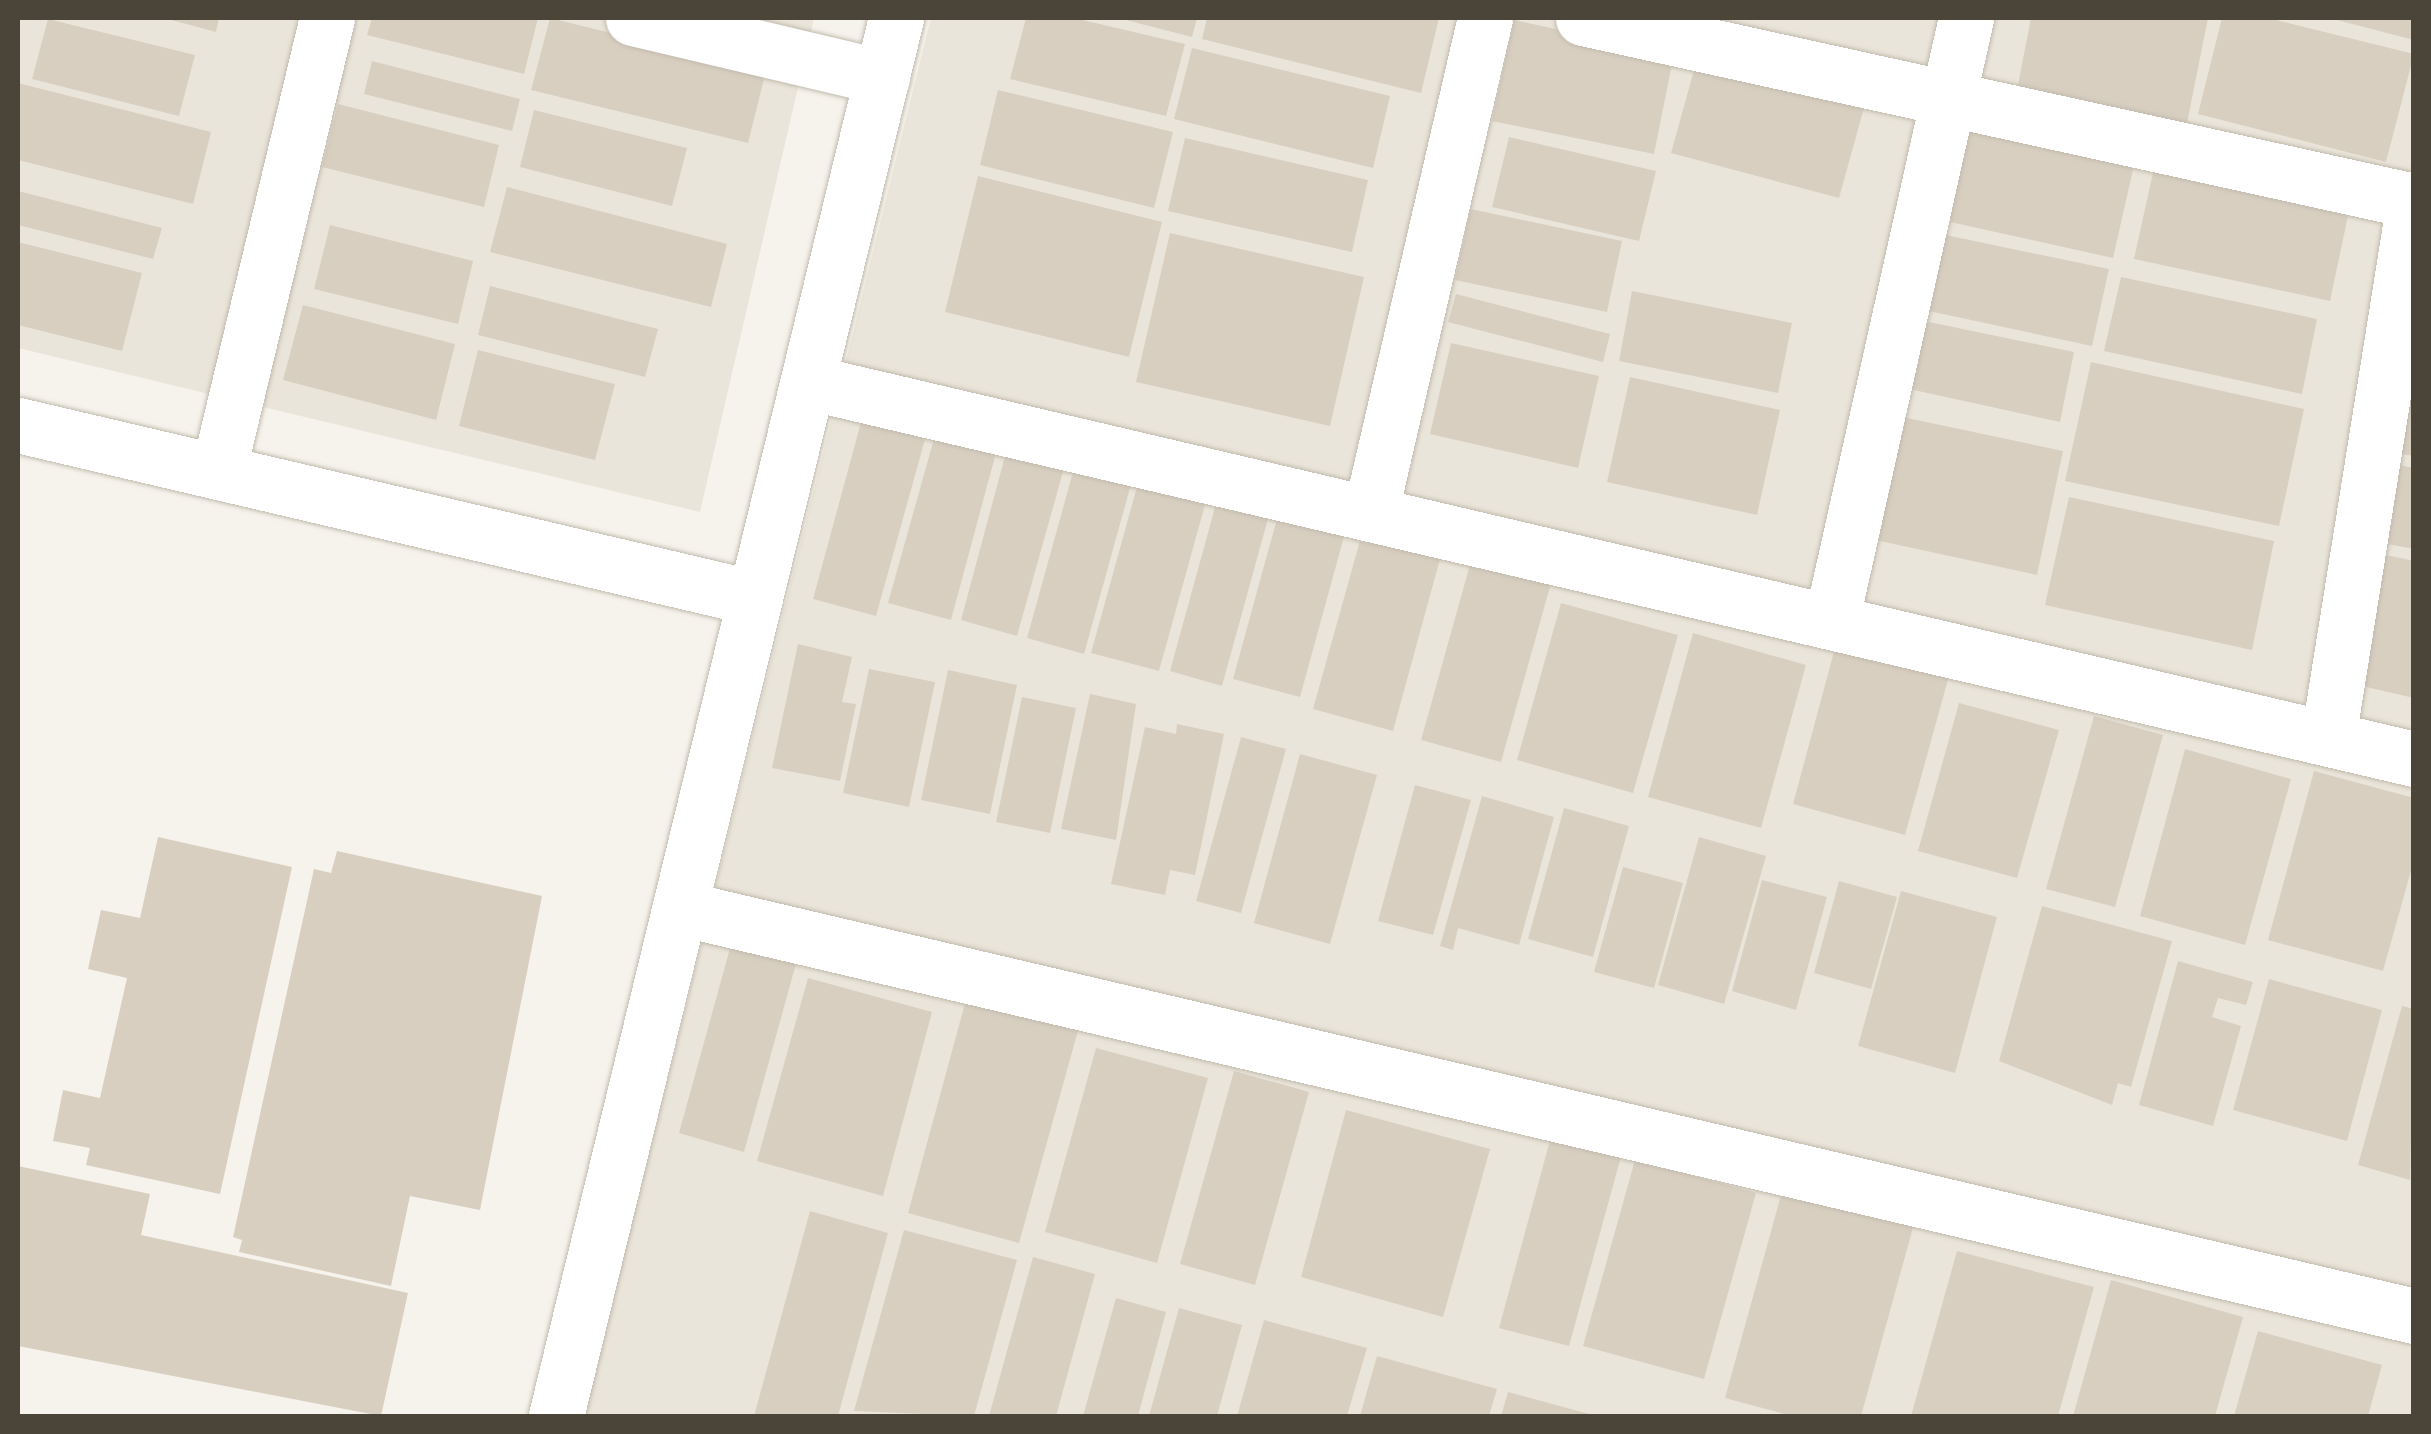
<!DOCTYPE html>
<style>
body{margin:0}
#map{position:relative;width:2431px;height:1434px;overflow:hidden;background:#f6f3ec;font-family:"Noto Sans",sans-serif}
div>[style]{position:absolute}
.residential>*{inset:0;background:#eae5da}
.building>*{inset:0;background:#d8cfc1}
.roads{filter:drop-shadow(0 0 2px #c2bbae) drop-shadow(0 0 2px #c2bbae)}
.minor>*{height:55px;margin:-27.5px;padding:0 27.5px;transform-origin:27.5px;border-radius:27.5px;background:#fff}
span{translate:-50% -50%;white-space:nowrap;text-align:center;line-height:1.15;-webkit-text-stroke:9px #fff;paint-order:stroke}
.frame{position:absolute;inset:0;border:20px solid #4b4439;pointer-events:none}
</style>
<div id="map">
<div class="residential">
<div style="clip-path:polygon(18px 18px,814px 18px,700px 512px,18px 348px)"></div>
<div style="clip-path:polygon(931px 18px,2413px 18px,2413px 1416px,584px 1416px)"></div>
</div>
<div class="building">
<div style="clip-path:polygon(164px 18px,219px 18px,216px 32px)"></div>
<div style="clip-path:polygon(372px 18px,538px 18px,524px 74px,367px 35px)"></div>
<div style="clip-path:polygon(550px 18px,766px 71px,748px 143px,531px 90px)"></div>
<div style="clip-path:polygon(1026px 18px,1074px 18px,1185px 44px,1166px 116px,1010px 79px)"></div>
<div style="clip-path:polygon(1118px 18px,1197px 18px,1192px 37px)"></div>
<div style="clip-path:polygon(1207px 18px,1439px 18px,1421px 93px,1202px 39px)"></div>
<div style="clip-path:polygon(2031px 18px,2208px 18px,2187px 123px,2017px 90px)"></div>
<div style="clip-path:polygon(2222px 18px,2268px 18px,2414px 54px,2386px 162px,2198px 114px)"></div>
<div style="clip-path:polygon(2333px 18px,2414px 18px,2414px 40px,2333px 19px)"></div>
<div style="clip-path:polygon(48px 19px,195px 55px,179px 116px,32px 79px)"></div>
<div style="clip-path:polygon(1514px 20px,1674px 54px,1654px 154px,1492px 121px)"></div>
<div style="clip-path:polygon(1192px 48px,1390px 96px,1373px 168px,1174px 119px)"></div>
<div style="clip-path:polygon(1699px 52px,1867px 97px,1839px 198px,1671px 153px)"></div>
<div style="clip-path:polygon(372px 61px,520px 99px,512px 131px,364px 94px)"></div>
<div style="clip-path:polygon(18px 83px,211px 132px,193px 204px,18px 160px)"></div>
<div style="clip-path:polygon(998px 90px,1173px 132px,1154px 208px,980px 165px)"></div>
<div style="clip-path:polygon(338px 104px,499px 145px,484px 207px,322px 167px)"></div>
<div style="clip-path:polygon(534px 110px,687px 148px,672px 206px,520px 167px)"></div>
<div style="clip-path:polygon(1964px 115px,2137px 152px,2113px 258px,1941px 220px)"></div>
<div style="clip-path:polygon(1509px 137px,1656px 171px,1639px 241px,1492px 207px)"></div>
<div style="clip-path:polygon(1185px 138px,1368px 180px,1352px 252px,1168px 211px)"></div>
<div style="clip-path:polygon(2154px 168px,2349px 211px,2330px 301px,2134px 259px)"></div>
<div style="clip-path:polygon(978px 176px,1162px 222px,1129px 357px,945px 312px)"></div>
<div style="clip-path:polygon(507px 187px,727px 244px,711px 307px,490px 252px)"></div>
<div style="clip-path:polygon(18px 191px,162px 228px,153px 259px,18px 225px)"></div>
<div style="clip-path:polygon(1471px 209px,1622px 241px,1607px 312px,1455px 280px)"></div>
<div style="clip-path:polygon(330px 225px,473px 261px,458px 324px,314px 289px)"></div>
<div style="clip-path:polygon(1170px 233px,1364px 277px,1330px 426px,1136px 382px)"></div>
<div style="clip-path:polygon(1941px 234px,2109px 269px,2092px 346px,1924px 310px)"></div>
<div style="clip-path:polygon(18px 242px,142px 273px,122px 351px,18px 325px)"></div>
<div style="clip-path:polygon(2121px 277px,2317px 319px,2302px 394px,2104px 351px)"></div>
<div style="clip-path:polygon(490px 286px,658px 329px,645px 377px,478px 335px)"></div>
<div style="clip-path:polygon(1632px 291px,1792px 323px,1778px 393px,1619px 361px)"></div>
<div style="clip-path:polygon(1456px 294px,1610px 334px,1603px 362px,1448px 322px)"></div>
<div style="clip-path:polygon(303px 305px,455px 344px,436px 420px,283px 380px)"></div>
<div style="clip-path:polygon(1924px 321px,2074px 352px,2060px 422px,1909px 389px)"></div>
<div style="clip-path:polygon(1451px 343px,1599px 376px,1578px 468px,1430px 434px)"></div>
<div style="clip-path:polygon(478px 350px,615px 384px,595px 460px,459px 426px)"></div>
<div style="clip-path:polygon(2091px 362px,2304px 409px,2279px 526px,2065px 481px)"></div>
<div style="clip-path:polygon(1630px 377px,1780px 410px,1757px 515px,1607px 482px)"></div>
<div style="clip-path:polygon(2414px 387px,2414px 456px,2398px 453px)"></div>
<div style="clip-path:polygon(863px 415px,927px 432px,876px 616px,813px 599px)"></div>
<div style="clip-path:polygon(1893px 415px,2063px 451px,2037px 575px,1866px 538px)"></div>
<div style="clip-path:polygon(939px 421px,1000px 438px,951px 620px,888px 603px)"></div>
<div style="clip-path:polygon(1008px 445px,1066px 461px,1017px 636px,961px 620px)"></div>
<div style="clip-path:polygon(1078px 454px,1135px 470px,1084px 654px,1027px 638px)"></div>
<div style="clip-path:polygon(2394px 464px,2414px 468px,2414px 549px,2377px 542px)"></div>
<div style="clip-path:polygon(1143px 465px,1211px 483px,1159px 671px,1091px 653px)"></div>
<div style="clip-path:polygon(2069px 497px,2274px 541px,2252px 650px,2045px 605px)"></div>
<div style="clip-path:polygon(1217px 500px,1269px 515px,1222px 686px,1170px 671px)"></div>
<div style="clip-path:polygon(1278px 515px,1345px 533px,1300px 697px,1233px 679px)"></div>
<div style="clip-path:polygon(1361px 537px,1440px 559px,1393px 731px,1313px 709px)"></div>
<div style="clip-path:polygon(2377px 553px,2414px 561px,2414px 698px,2349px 683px)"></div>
<div style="clip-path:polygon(1473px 554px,1553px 576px,1501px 762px,1421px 740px)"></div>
<div style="clip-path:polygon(1561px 603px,1678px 635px,1633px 793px,1517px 760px)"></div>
<div style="clip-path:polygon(1693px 633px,1806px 665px,1761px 828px,1648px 797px)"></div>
<div style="clip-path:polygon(1839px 633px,1952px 665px,1905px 835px,1793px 804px)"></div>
<div style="clip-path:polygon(798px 644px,852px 657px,842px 702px,856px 704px,840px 781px,772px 768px)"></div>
<div style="clip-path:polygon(869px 669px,935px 682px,909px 807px,843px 793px)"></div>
<div style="clip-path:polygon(948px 670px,1017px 685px,990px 814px,921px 800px)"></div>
<div style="clip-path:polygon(1090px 694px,1136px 704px,1116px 840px,1061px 829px)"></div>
<div style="clip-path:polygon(1022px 697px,1076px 708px,1050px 833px,996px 822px)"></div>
<div style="clip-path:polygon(1959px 703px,2059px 730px,2017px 878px,1918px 851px)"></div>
<div style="clip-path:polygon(2094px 716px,2163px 735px,2115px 907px,2046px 889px)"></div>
<div style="clip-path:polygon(1177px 724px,1224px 734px,1195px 875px,1170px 870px,1165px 895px,1111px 884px,1145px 727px,1176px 734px)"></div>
<div style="clip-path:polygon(1241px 737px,1286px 749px,1241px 913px,1196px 901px)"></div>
<div style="clip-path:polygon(2185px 749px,2291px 779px,2245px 945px,2140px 916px)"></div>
<div style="clip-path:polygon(1300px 754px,1377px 775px,1330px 944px,1254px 923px)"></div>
<div style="clip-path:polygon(2314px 771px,2414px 798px,2414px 860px,2383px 971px,2268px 940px)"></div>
<div style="clip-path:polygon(1415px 785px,1471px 800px,1433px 935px,1378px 921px)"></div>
<div style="clip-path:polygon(1482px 796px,1554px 817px,1519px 945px,1458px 928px,1453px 950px,1440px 946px)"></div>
<div style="clip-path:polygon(1564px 808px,1629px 826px,1593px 957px,1528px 939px)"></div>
<div style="clip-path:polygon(158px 837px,292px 867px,220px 1194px,86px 1165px,90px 1148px,53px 1141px,63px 1090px,100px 1098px,127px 978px,88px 969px,101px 910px,140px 918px)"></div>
<div style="clip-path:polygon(1699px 837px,1766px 856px,1724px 1004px,1658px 985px)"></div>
<div style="clip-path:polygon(337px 851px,542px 896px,480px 1210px,410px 1196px,391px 1286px,239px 1252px,242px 1240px,233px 1237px,314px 869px,331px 873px)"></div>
<div style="clip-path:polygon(1623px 867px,1683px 883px,1654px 988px,1594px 972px)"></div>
<div style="clip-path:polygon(1762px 880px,1827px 897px,1796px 1010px,1732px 991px)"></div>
<div style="clip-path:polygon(1839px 881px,1897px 897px,1871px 989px,1814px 973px)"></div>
<div style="clip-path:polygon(1901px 891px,1997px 917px,1955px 1073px,1858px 1046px)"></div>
<div style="clip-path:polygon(2042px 906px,2172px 941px,2131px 1087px,2118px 1083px,2112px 1105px,1999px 1061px)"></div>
<div style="clip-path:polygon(732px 941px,797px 960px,744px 1152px,679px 1133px)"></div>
<div style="clip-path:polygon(2178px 961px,2253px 982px,2246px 1005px,2218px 998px,2212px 1017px,2241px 1026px,2213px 1126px,2139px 1105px)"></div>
<div style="clip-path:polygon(808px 978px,932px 1012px,883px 1196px,757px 1161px)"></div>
<div style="clip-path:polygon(2269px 979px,2382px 1010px,2347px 1141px,2233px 1110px)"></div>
<div style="clip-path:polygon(967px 996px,1079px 1027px,1019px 1243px,908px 1213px)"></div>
<div style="clip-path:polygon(2402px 1006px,2414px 1009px,2410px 1180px,2358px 1165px)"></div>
<div style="clip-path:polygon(1096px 1048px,1208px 1078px,1157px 1263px,1045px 1232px)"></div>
<div style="clip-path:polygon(1234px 1071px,1309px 1092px,1255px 1285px,1180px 1264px)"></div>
<div style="clip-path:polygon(1346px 1110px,1490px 1149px,1443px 1317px,1301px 1277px)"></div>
<div style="clip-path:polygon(1555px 1122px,1625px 1142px,1569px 1346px,1499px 1328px)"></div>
<div style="clip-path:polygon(1635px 1160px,1756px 1193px,1704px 1379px,1583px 1346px)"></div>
<div style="clip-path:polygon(18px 1166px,150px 1194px,141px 1235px,408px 1293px,381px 1416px,18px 1346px)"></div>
<div style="clip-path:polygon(1783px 1188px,1914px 1224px,1861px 1416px,1792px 1416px,1725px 1398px)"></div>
<div style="clip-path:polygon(810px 1211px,888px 1233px,838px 1416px,754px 1416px)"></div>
<div style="clip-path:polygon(904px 1230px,1017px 1260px,974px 1416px,854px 1411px)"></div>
<div style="clip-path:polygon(1957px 1251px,2094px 1287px,2058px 1416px,1911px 1416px)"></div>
<div style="clip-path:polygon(1033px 1257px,1095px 1274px,1056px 1416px,989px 1416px)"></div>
<div style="clip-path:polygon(2111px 1280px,2243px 1317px,2215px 1416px,2073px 1416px)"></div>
<div style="clip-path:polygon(1116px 1298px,1166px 1312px,1138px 1416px,1083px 1416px)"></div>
<div style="clip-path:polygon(1179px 1308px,1242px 1325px,1217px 1416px,1149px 1416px)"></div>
<div style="clip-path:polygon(1264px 1320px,1367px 1348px,1347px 1416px,1237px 1416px)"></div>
<div style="clip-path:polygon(2258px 1331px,2382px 1365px,2368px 1416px,2234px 1416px)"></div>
<div style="clip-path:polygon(1377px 1356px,1497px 1389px,1489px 1416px,1360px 1416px)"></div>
<div style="clip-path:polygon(1508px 1392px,1593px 1415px,1593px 1416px,1501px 1416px)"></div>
</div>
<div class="roads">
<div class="minor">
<div style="left:633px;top:18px;width:256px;rotate:13.3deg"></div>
<div style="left:1583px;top:18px;width:851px;rotate:12.42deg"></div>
<div style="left:808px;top:382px;width:1650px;rotate:13.21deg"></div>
<div style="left:18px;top:425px;width:757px;rotate:13.21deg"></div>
<div style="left:218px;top:472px;width:467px;rotate:-76.5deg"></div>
<div style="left:1370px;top:514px;width:509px;rotate:-76.95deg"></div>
<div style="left:1831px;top:622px;width:619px;rotate:-77.4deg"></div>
<div style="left:2328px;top:738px;width:544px;rotate:-80.9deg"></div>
<div style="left:680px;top:908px;width:1781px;rotate:13.24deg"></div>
<div style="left:556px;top:1416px;width:1439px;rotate:-76.33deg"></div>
</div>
</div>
<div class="frame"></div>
</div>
